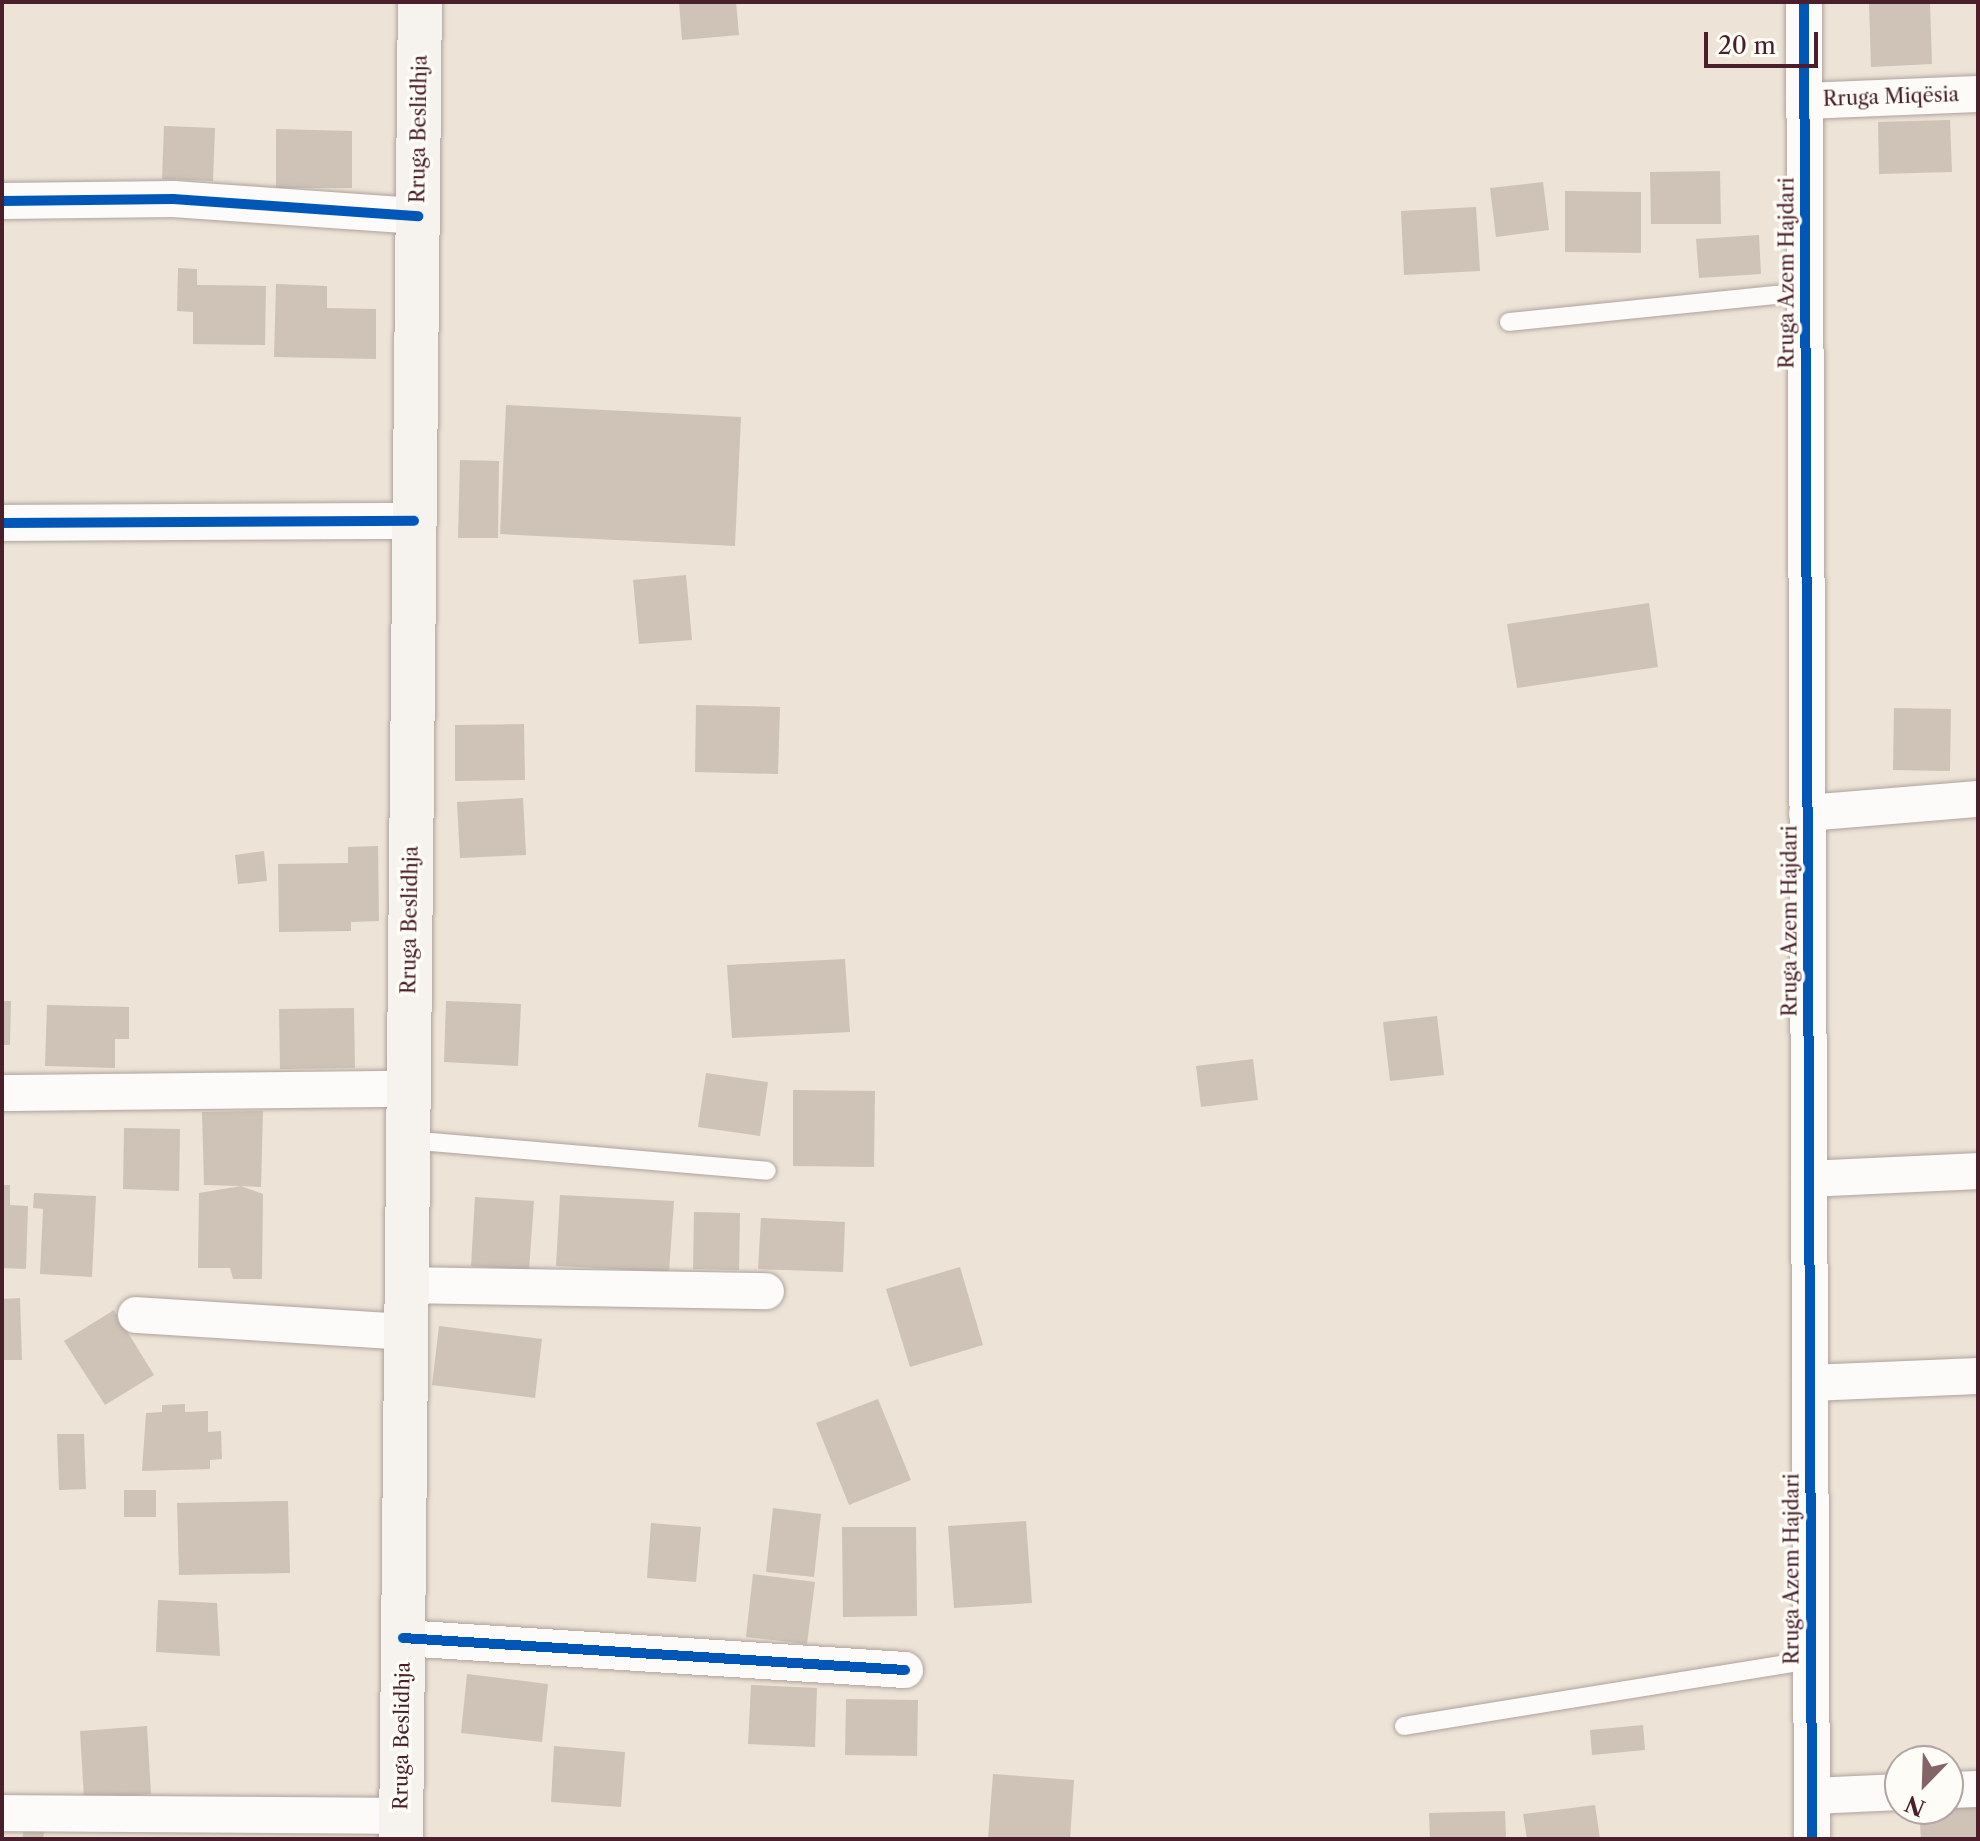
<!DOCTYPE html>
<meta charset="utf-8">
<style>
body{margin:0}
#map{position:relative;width:1980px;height:1841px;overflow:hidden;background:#ede3d6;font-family:"Libre Caslon Text",serif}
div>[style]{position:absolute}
.building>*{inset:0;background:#cec3b6}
.roads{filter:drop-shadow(0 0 2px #aea39d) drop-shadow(0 0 2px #aea39d)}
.service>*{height:18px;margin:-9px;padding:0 9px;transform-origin:9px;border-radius:9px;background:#fcfbf9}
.minor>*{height:36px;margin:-18px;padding:0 18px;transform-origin:18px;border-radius:18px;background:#fcfbf9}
.secondary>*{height:44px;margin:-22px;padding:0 22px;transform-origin:22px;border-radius:22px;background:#f6f2ee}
.cycleway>*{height:10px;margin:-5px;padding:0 5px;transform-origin:5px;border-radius:5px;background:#0057b8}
span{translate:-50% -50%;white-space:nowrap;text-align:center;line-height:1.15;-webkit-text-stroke:7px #fdfcf7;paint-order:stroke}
.street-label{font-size:20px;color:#4a1f2b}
.frame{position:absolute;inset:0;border:4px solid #4a1f2b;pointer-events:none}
.north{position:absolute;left:1884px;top:1745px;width:80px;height:80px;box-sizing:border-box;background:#fdfcf7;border:2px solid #b5a4a5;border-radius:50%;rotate:203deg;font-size:22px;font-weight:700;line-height:32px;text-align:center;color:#4a1f2b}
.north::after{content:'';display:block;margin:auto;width:28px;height:36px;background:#836467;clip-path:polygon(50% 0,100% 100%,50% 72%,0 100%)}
.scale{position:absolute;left:1704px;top:32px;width:114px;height:36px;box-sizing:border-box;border:4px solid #4a1f2b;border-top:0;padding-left:10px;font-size:24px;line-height:28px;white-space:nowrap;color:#4a1f2b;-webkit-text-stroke:6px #fdfcf7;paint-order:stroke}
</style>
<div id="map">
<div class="building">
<div style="clip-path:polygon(679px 2px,736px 2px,739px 35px,682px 40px)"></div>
<div style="clip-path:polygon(1869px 2px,1930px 2px,1932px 64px,1871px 67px)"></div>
<div style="clip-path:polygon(1950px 120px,1952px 172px,1879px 174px,1878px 122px)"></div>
<div style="clip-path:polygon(164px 126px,215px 128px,213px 181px,162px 179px)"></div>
<div style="clip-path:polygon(276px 129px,352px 131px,352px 188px,276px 188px)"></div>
<div style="clip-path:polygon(1720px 171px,1721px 224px,1651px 224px,1650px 172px)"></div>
<div style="clip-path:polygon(1543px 182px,1549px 230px,1496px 237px,1490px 188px)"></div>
<div style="clip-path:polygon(1565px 191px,1641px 192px,1641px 253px,1565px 252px)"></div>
<div style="clip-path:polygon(1476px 207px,1480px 271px,1404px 275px,1401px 211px)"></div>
<div style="clip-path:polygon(1759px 235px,1761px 274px,1699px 278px,1696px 239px)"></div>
<div style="clip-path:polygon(178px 268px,197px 269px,197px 285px,266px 286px,265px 345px,193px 344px,193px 312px,177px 311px)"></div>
<div style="clip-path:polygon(276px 284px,327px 286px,327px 308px,376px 309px,376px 359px,274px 357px)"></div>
<div style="clip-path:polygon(506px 405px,741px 417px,735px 546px,500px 534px)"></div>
<div style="clip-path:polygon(460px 460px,499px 461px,498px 538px,458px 538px)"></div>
<div style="clip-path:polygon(686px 575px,692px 640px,639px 644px,633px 580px)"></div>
<div style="clip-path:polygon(1649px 603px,1658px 667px,1517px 688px,1507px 624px)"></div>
<div style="clip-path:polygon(696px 705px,780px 707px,778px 774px,695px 772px)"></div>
<div style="clip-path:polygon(1894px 708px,1951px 709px,1950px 771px,1893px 770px)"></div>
<div style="clip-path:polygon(524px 724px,525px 780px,455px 781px,455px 725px)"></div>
<div style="clip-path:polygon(523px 798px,526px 855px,460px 858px,457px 802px)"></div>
<div style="clip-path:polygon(378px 846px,379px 921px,351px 922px,351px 931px,279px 932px,278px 864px,348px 863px,348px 847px)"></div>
<div style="clip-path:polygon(264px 851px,267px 881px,238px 884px,235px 855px)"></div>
<div style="clip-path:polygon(845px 959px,850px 1032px,732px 1038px,727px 965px)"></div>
<div style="clip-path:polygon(2px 1001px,11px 1001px,10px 1045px,2px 1045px)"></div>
<div style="clip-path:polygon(446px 1001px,521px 1004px,518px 1066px,444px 1062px)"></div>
<div style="clip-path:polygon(47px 1005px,129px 1007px,129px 1039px,115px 1039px,115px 1068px,45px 1066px)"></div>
<div style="clip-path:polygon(354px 1008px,355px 1068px,280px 1069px,279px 1009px)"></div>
<div style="clip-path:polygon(1437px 1016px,1444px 1075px,1390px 1081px,1383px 1022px)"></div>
<div style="clip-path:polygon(1253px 1059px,1258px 1100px,1201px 1107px,1196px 1066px)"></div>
<div style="clip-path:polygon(706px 1073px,768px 1082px,760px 1136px,698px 1127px)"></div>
<div style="clip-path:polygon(793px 1090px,875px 1091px,874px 1167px,793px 1166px)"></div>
<div style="clip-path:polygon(263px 1111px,261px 1187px,241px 1186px,263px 1194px,262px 1279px,233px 1279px,230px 1268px,198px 1268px,199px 1193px,241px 1186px,204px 1185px,202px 1112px)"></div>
<div style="clip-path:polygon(124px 1128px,180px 1129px,179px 1191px,123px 1189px)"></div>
<div style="clip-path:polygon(2px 1185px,10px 1185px,10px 1205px,28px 1206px,26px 1269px,2px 1268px)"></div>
<div style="clip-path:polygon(34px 1193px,96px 1196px,92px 1277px,40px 1274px,43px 1209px,33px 1208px)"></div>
<div style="clip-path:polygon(560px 1195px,674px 1201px,669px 1272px,556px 1266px)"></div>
<div style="clip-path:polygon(475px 1197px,534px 1201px,529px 1270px,471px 1266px)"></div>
<div style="clip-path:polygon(694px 1212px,740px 1213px,739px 1270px,693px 1269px)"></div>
<div style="clip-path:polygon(761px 1218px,845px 1222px,843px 1272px,758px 1269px)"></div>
<div style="clip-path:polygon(960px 1267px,983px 1345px,910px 1367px,886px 1289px)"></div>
<div style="clip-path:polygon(20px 1298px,22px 1360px,2px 1360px,2px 1299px)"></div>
<div style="clip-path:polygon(114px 1310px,154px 1375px,105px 1405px,64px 1341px)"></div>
<div style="clip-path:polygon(439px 1326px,542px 1339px,535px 1398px,432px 1385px)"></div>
<div style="clip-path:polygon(878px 1399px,911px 1480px,849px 1505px,816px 1423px)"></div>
<div style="clip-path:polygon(185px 1404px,185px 1412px,208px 1411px,208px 1432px,221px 1431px,222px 1459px,210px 1460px,210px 1469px,142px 1471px,146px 1413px,162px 1412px,162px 1405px)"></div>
<div style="clip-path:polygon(57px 1434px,84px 1434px,86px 1489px,59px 1490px)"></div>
<div style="clip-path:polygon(124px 1490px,156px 1490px,156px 1517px,124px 1517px)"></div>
<div style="clip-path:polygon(288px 1501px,290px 1573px,179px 1575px,177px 1503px)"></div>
<div style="clip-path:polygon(773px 1508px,821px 1514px,814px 1577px,766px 1572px)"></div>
<div style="clip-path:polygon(1026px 1521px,1032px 1603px,954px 1608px,948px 1526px)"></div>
<div style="clip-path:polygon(651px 1523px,701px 1527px,696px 1582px,647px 1578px)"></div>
<div style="clip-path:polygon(842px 1527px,916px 1527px,917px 1616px,843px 1617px)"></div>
<div style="clip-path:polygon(753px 1574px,815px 1582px,807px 1644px,746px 1637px)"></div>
<div style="clip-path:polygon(158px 1600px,217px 1603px,220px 1656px,156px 1652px)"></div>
<div style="clip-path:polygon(467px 1674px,548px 1684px,542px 1742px,461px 1733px)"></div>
<div style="clip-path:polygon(751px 1685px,817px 1688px,815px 1747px,748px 1744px)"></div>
<div style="clip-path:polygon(846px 1699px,918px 1700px,917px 1756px,845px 1755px)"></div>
<div style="clip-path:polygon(1643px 1725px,1645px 1750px,1592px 1755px,1590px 1730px)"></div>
<div style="clip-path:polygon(147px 1726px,151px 1794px,84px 1799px,80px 1731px)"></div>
<div style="clip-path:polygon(554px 1746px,625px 1752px,621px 1807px,551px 1802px)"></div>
<div style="clip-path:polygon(993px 1774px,1074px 1780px,1070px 1839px,988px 1839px)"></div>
<div style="clip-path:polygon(1595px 1805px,1600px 1839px,1527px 1839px,1523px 1814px)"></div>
<div style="clip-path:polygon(1978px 1805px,1978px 1839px,1921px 1839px,1919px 1809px)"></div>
<div style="clip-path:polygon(1505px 1811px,1506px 1839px,1430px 1839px,1429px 1813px)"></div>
<div style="clip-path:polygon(25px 1824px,45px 1827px,43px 1839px,22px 1839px)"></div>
</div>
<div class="roads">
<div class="service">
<div style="left:1509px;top:322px;width:298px;rotate:-5.8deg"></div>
<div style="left:408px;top:1140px;width:360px;rotate:4.9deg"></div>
<div style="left:1404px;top:1726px;width:412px;rotate:-9.2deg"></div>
</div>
<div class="minor">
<div style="left:1804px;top:2px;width:1837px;rotate:89.75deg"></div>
<div style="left:1804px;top:101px;width:174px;rotate:-2.3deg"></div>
<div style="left:2px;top:201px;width:171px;rotate:-0.7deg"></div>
<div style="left:173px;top:199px;width:246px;rotate:4deg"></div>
<div style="left:2px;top:523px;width:412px;rotate:-0.3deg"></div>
<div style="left:1807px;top:813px;width:172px;rotate:-4.7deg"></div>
<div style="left:2px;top:1093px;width:407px;rotate:-0.6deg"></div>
<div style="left:1809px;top:1179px;width:169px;rotate:-2.7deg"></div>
<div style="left:406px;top:1285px;width:360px;rotate:1deg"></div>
<div style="left:136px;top:1315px;width:271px;rotate:3.6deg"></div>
<div style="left:1810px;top:1383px;width:168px;rotate:-2.4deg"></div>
<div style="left:403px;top:1638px;width:503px;rotate:3.65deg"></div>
<div style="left:1948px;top:1790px;width:30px;rotate:-2deg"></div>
<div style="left:1812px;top:1796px;width:88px;rotate:-2.6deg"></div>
<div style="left:2px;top:1813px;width:399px;rotate:0.4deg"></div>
</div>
<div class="secondary">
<div style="left:401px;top:1839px;width:1837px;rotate:-89.41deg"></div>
</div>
</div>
<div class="cycleway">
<div style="left:1804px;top:2px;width:1837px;rotate:89.75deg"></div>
<div style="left:2px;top:201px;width:171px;rotate:-0.7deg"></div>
<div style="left:173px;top:199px;width:246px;rotate:4deg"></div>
<div style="left:2px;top:523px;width:412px;rotate:-0.3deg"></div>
<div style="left:403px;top:1638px;width:503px;rotate:3.65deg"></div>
</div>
<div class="street-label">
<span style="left:1891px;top:97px;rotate:-2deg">Rruga Miqësia</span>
<span style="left:419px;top:129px;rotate:-89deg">Rruga Beslidhja</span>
<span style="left:1787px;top:273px;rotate:-90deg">Rruga Azem Hajdari</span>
<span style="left:410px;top:920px;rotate:-89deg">Rruga Beslidhja</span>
<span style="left:1790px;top:921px;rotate:-90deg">Rruga Azem Hajdari</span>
<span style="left:1792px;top:1569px;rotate:-90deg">Rruga Azem Hajdari</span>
<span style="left:402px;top:1736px;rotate:-89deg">Rruga Beslidhja</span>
</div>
<div class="frame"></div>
<div class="north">N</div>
<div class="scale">20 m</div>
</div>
